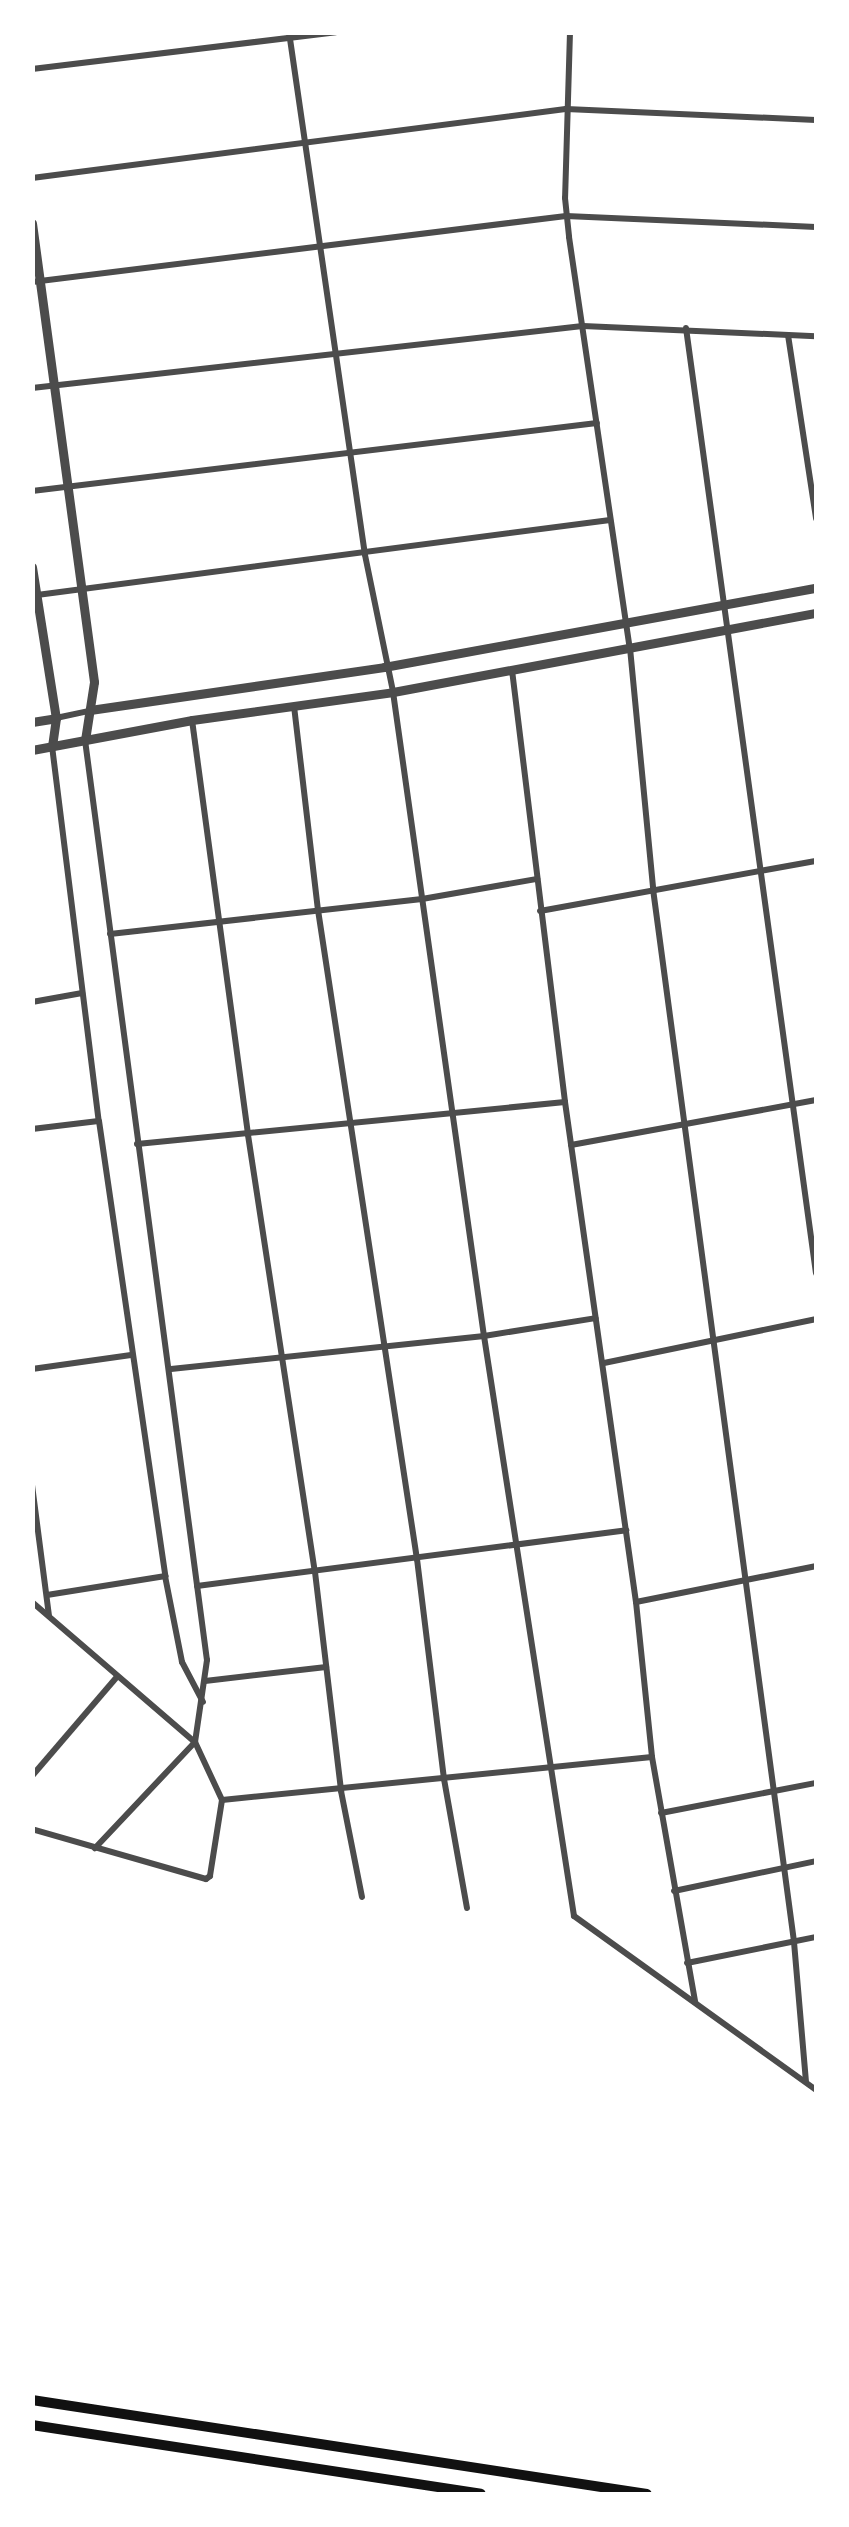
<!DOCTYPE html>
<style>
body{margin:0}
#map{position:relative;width:849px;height:2527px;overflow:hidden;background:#fff;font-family:Cabin,sans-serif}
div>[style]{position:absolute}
.minor>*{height:6px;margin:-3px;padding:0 3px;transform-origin:3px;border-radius:3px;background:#4c4c4c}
.tertiary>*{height:9px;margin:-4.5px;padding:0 4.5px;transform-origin:4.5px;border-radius:4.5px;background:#4c4c4c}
.secondary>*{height:10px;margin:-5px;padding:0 5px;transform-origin:5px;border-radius:5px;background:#111}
span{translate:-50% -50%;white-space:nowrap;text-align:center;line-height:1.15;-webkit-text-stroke:10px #fff;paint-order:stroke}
.frame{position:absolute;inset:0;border:35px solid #fff;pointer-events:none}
</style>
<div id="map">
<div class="minor">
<div style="left:289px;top:32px;width:528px;rotate:81.73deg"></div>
<div style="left:365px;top:555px;width:140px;rotate:78.4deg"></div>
<div style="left:393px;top:692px;width:650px;rotate:81.96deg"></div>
<div style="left:484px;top:1336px;width:587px;rotate:81.18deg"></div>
<div style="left:574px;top:1916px;width:298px;rotate:35.7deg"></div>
<div style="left:570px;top:32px;width:166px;rotate:91.7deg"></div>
<div style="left:565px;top:198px;width:39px;rotate:84deg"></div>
<div style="left:569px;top:237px;width:416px;rotate:81.6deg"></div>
<div style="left:630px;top:648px;width:242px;rotate:84.5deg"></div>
<div style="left:653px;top:889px;width:1062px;rotate:82.37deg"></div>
<div style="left:794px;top:1942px;width:140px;rotate:85.1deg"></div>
<div style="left:32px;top:69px;width:306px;rotate:-6.9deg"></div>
<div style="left:32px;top:178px;width:538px;rotate:-7.36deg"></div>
<div style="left:566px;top:109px;width:250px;rotate:2.5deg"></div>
<div style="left:32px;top:282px;width:538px;rotate:-7.05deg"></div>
<div style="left:566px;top:216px;width:250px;rotate:2.5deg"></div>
<div style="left:686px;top:328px;width:954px;rotate:82.17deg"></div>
<div style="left:788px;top:335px;width:186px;rotate:81.3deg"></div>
<div style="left:32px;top:388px;width:554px;rotate:-6.42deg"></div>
<div style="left:583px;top:326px;width:233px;rotate:2.5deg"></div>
<div style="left:32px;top:491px;width:569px;rotate:-6.86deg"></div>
<div style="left:37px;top:595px;width:578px;rotate:-7.46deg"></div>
<div style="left:512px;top:670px;width:435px;rotate:83deg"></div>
<div style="left:565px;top:1102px;width:505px;rotate:81.92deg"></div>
<div style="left:636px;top:1602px;width:156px;rotate:84.1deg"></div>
<div style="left:652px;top:1757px;width:249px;rotate:80deg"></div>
<div style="left:294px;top:706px;width:205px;rotate:83.3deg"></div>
<div style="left:318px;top:910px;width:657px;rotate:81.33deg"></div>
<div style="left:417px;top:1559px;width:222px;rotate:83deg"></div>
<div style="left:444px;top:1779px;width:131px;rotate:79.9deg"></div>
<div style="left:56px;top:718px;width:34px;rotate:-12deg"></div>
<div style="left:192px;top:720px;width:419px;rotate:82.3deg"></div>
<div style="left:248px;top:1135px;width:442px;rotate:81.3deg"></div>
<div style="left:315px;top:1572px;width:221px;rotate:83.2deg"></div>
<div style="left:341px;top:1791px;width:108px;rotate:78.8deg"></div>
<div style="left:85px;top:740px;width:928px;rotate:82.45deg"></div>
<div style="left:207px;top:1660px;width:83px;rotate:98.3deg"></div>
<div style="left:195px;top:1742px;width:146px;rotate:133.3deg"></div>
<div style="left:52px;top:746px;width:378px;rotate:82.9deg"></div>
<div style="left:99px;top:1121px;width:460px;rotate:81.7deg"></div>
<div style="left:165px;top:1576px;width:88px;rotate:78.8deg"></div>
<div style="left:182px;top:1662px;width:45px;rotate:62.3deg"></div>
<div style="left:540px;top:911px;width:280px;rotate:-10.3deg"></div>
<div style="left:110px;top:934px;width:314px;rotate:-6.4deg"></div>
<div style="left:422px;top:899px;width:117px;rotate:-9.9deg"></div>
<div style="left:32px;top:1002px;width:51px;rotate:-10.2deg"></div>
<div style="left:32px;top:1129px;width:67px;rotate:-6.8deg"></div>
<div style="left:137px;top:1144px;width:430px;rotate:-5.6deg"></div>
<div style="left:571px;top:1145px;width:249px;rotate:-10.4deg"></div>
<div style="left:604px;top:1363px;width:217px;rotate:-11.7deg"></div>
<div style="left:32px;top:1369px;width:100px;rotate:-8deg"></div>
<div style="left:171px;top:1369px;width:315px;rotate:-6deg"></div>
<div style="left:484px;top:1336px;width:113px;rotate:-9.1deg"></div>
<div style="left:32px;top:1485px;width:132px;rotate:82.6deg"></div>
<div style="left:197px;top:1586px;width:433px;rotate:-7.4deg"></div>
<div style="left:47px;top:1595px;width:120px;rotate:-9.1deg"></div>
<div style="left:32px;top:1602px;width:215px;rotate:40.7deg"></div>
<div style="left:195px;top:1742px;width:64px;rotate:65deg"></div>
<div style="left:222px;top:1800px;width:77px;rotate:99deg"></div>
<div style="left:210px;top:1876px;width:5px;rotate:143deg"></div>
<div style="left:206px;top:1879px;width:181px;rotate:-164deg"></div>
<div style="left:636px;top:1602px;width:184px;rotate:-11.3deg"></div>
<div style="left:205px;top:1681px;width:122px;rotate:-6.6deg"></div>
<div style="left:32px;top:1776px;width:130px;rotate:-49.4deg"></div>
<div style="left:222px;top:1800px;width:432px;rotate:-5.7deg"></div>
<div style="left:661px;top:1813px;width:158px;rotate:-11deg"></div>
<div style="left:674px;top:1891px;width:145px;rotate:-11.9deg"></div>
<div style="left:687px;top:1963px;width:132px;rotate:-11.4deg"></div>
</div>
<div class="tertiary">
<div style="left:32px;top:223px;width:463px;rotate:82.3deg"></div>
<div style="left:94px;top:682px;width:59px;rotate:98.8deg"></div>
<div style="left:32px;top:567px;width:153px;rotate:81deg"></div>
<div style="left:56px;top:718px;width:28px;rotate:98deg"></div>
<div style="left:90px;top:710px;width:297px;rotate:-8.3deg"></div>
<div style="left:384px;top:667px;width:439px;rotate:-10.4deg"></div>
<div style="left:32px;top:722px;width:24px;rotate:-9deg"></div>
<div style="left:32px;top:750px;width:163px;rotate:-10.6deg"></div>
<div style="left:192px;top:720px;width:203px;rotate:-7.9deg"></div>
<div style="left:393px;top:692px;width:430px;rotate:-10.6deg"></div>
</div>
<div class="secondary">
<div style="left:32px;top:2400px;width:622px;rotate:8.69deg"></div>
<div style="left:32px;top:2425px;width:454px;rotate:8.7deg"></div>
</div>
<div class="frame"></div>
</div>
